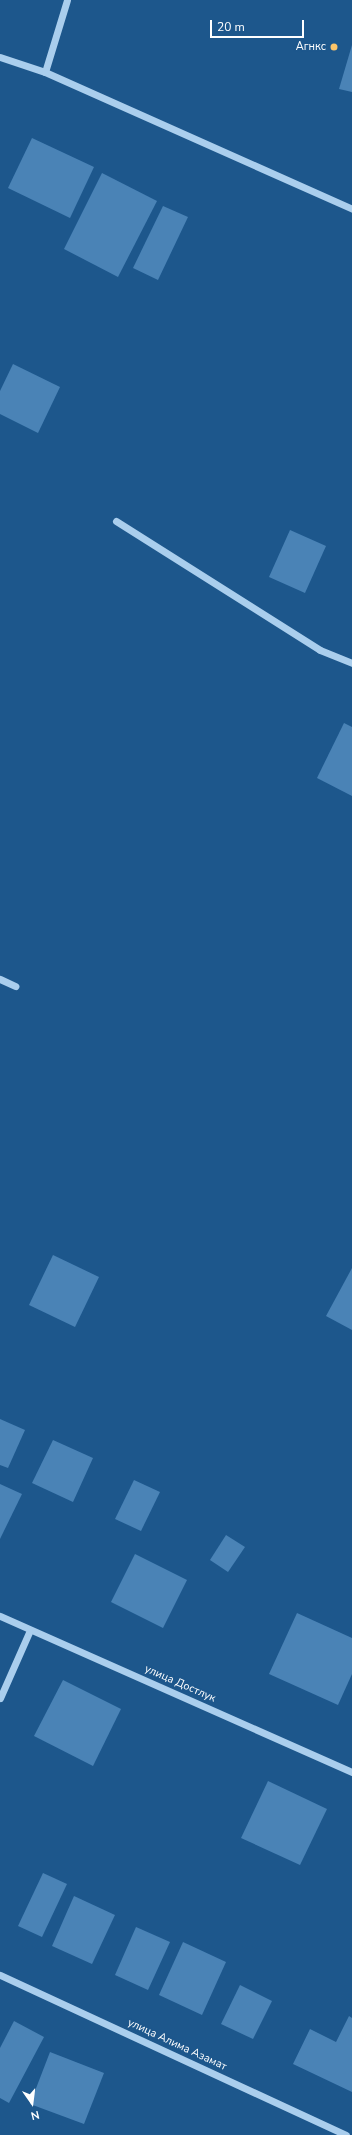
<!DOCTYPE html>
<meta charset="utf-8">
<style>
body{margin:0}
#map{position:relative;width:352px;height:2135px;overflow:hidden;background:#1d578c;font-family:"Nunito Sans",sans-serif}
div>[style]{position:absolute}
.building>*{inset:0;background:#4a83b6}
.minor>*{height:7px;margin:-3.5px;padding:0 3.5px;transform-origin:3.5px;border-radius:3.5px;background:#aaceed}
.dots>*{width:11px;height:11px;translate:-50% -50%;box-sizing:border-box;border:2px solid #1d578c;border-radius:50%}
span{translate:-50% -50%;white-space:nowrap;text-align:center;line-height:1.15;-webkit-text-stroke:3.5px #1d578c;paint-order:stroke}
.poi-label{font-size:11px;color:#fff}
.right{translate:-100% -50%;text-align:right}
.street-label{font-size:11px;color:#fff}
.north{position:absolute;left:12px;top:2083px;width:40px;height:40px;-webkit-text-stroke:3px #1d578c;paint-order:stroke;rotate:166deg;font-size:11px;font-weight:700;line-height:16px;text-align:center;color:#fff}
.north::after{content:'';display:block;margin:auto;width:14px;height:18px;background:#fff;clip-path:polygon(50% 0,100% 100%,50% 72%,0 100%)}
.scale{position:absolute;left:210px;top:20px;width:94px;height:18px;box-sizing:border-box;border:2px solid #fff;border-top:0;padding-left:5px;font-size:12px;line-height:14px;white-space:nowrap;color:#fff;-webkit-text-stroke:3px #1d578c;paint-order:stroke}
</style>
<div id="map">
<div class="building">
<div style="clip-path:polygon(352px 45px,352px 92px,339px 89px)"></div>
<div style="clip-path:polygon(32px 138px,94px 167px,70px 218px,8px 188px)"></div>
<div style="clip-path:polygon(102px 173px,157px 201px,118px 277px,64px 249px)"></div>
<div style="clip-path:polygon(163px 206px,188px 217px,158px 280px,133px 268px)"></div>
<div style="clip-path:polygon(13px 364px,60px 387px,38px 433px,0 414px,0 391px)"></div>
<div style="clip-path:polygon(290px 530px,326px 546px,305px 593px,269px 577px)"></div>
<div style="clip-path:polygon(344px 723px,352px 727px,352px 796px,317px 778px)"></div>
<div style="clip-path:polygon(53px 1255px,99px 1277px,75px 1327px,29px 1305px)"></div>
<div style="clip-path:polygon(352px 1268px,352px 1330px,326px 1316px)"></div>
<div style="clip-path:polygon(0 1419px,25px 1430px,8px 1468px,0 1465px)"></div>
<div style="clip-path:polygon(53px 1440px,93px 1458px,73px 1502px,32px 1483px)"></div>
<div style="clip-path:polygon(134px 1480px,160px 1492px,141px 1531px,115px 1519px)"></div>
<div style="clip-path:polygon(0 1484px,22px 1494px,0 1539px)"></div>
<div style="clip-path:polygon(226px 1535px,245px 1547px,228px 1572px,210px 1560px)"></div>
<div style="clip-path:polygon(135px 1554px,187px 1580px,163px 1628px,111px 1602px)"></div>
<div style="clip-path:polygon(297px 1613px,352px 1638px,352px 1674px,338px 1705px,269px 1674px)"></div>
<div style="clip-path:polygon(63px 1680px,121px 1709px,93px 1766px,34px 1736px)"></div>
<div style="clip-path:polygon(268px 1781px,327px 1809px,300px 1865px,241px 1838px)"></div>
<div style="clip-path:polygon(43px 1873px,67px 1884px,42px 1937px,18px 1926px)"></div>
<div style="clip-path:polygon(74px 1896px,115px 1915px,92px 1964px,52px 1946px)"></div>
<div style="clip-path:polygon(136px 1927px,170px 1942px,148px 1990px,115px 1975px)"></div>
<div style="clip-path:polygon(183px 1942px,226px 1962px,202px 2015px,159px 1995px)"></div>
<div style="clip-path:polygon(240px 1985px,272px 2001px,253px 2039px,221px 2024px)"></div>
<div style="clip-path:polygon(349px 2016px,352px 2018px,352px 2092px,293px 2064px,310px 2029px,336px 2042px)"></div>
<div style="clip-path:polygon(14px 2021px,44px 2037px,9px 2103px,0 2098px,0 2048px)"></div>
<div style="clip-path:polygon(50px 2052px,104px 2073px,84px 2124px,30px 2104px)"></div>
</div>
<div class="minor">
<div style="left:0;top:57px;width:47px;rotate:18.4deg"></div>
<div style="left:45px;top:72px;width:336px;rotate:24deg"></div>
<div style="left:45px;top:72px;width:75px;rotate:-73deg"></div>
<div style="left:116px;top:521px;width:241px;rotate:32.3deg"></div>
<div style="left:320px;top:650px;width:35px;rotate:22deg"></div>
<div style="left:0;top:979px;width:17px;rotate:25deg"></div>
<div style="left:0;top:1616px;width:385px;rotate:23.9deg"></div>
<div style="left:0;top:1698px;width:74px;rotate:-66.2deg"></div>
<div style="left:0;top:1975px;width:381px;rotate:24.8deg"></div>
</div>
<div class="dots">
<div style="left:334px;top:47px;background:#fcc569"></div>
</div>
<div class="poi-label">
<span class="right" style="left:326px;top:47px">Агнкс</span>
</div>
<div class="street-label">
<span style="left:180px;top:1684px;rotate:24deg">улица Достлук</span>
<span style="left:177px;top:2045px;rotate:25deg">улица Алима Азамат</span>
</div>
<div class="north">N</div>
<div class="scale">20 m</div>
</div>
